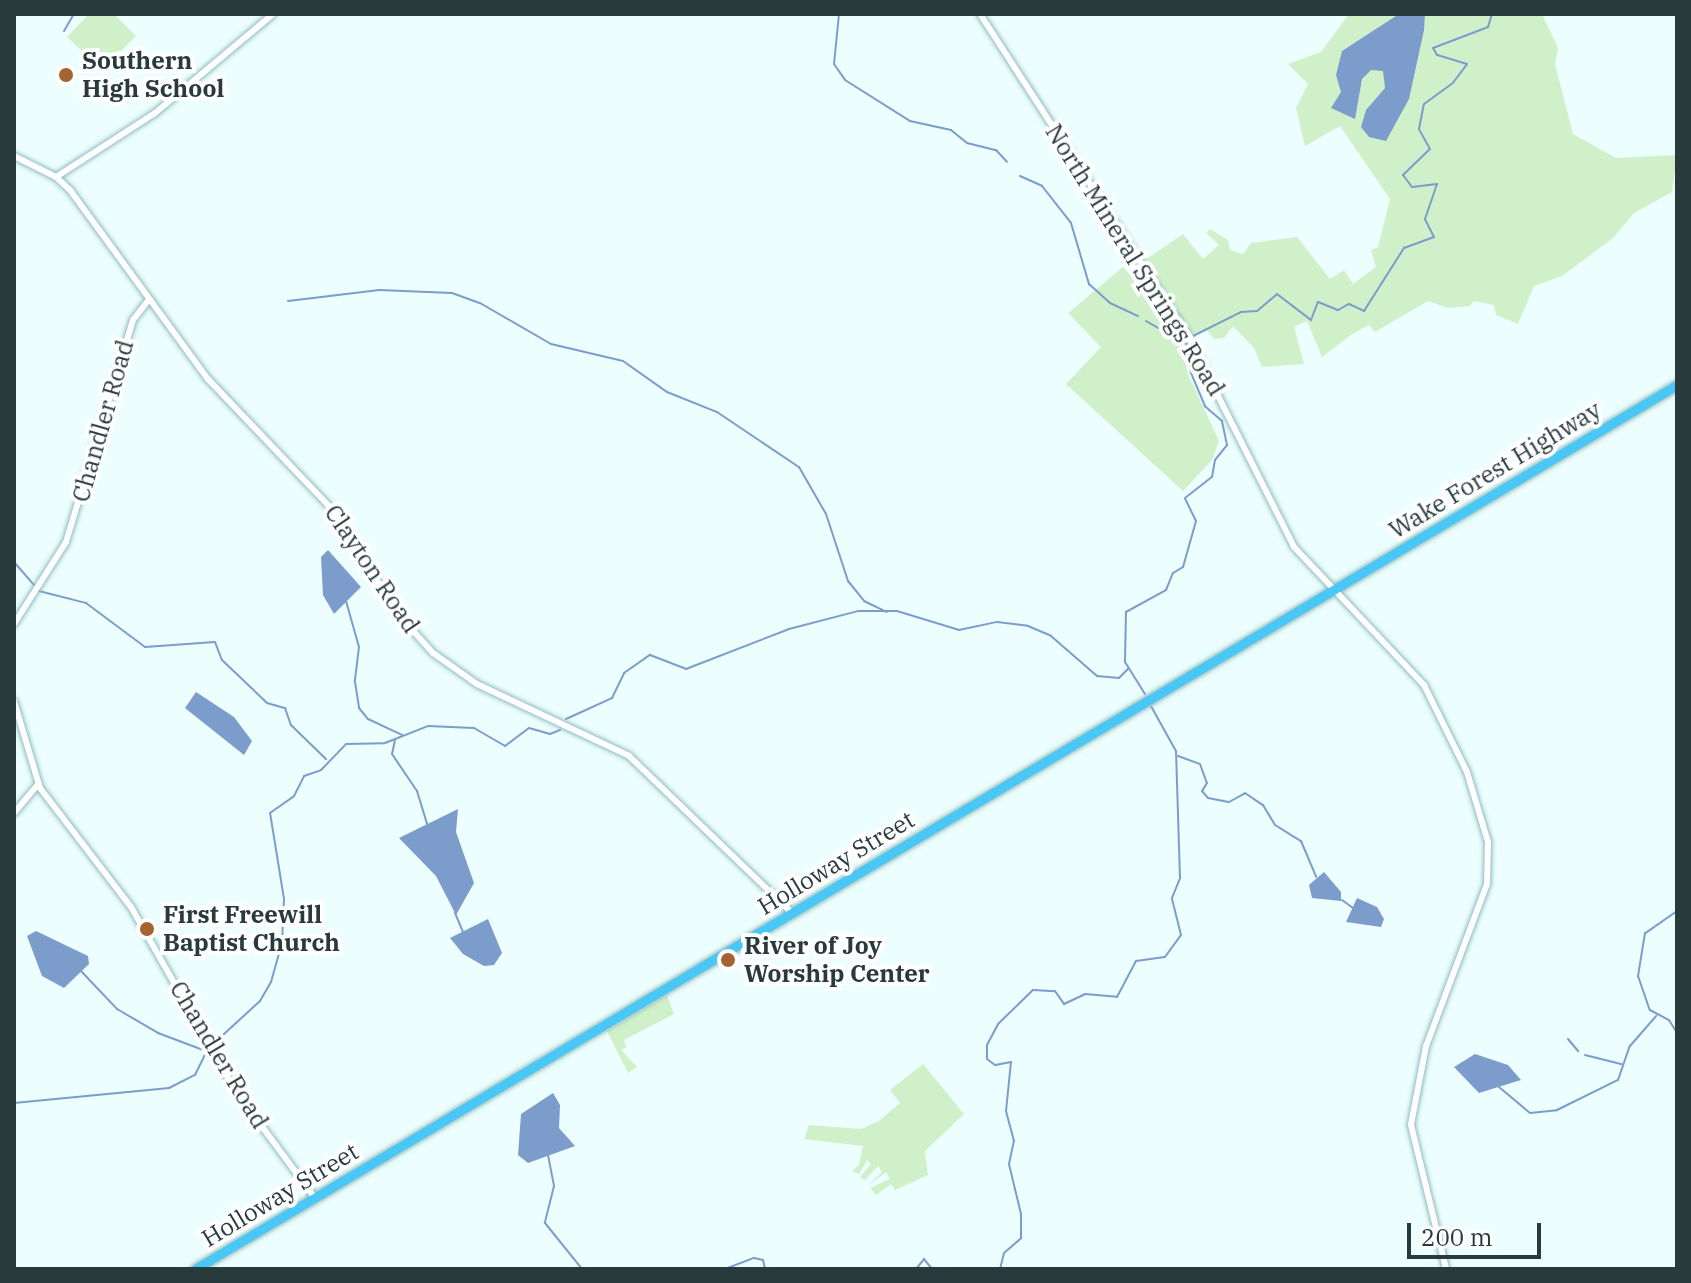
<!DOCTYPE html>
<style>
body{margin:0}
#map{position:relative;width:1691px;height:1283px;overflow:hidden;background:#ecfefe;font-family:"IBM Plex Serif",serif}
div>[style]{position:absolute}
.green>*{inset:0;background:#cff0c9}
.water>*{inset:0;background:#7c9dcb}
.stream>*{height:2px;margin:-1px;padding:0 1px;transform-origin:1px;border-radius:1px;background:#7c9dcb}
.roads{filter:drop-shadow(0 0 2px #91bcbd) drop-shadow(0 0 2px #91bcbd)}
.minor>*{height:6px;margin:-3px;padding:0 3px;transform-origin:3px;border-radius:3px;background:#fff}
.highway>*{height:9px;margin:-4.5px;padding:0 4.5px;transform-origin:4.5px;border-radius:4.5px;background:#49c7f7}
.dots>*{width:22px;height:22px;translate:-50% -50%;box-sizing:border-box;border:4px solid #fff;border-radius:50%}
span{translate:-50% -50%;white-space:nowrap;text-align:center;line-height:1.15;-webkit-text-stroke:8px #fff;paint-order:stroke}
.poi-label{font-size:24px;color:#283a3b;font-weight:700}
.left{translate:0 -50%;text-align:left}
.street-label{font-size:24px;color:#283a3b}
.frame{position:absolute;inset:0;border:16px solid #283a3b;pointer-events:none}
.scale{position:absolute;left:1407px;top:1223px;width:134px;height:36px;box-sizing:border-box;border:4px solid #283a3b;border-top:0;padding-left:10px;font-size:24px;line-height:28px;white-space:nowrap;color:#283a3b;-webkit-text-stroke:6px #fff;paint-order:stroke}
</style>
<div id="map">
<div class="green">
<div style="clip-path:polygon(89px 14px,114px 14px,136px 36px,102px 70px,67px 37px)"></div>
<div style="clip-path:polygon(1349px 14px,1542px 14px,1558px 48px,1555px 64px,1573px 134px,1616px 158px,1677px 155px,1672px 192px,1634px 213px,1613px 238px,1562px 276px,1534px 286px,1518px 324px,1496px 315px,1494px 305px,1474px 301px,1470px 306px,1448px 308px,1428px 301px,1375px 332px,1369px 325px,1352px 334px,1322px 357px,1307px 321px,1294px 327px,1304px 364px,1262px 367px,1254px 348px,1233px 326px,1224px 338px,1214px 339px,1207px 330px,1189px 336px,1142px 262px,1183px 234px,1203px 259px,1219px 245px,1206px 233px,1210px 229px,1228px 240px,1230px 250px,1243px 254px,1251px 243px,1297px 237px,1330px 279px,1344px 270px,1353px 284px,1376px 267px,1371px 250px,1378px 247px,1390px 199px,1340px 126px,1305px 146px,1296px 108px,1308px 84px,1288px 64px,1321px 52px)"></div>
<div style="clip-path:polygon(1123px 267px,1162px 309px,1183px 348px,1188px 374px,1219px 441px,1212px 460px,1183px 491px,1066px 384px,1101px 347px,1068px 313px)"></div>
<div style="clip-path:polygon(667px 995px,674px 1014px,624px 1040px,626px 1047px,621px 1050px,637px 1067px,628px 1073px,607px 1031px)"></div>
<div style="clip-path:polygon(923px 1064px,964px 1114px,925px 1151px,928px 1175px,895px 1190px,891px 1184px,876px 1195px,870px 1188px,890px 1179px,886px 1172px,868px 1186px,882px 1172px,878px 1166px,865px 1180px,860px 1177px,871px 1164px,867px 1160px,859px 1174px,852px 1171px,859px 1165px,863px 1146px,804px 1139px,809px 1125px,861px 1129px,879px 1121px,900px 1103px,890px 1090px)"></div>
</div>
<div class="water">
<div style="clip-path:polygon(1399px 14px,1425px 14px,1424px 30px,1409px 99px,1386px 141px,1369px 137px,1361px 127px,1366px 110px,1385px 88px,1383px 71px,1371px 70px,1362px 79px,1355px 119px,1331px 108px,1341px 92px,1336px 75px,1342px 51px)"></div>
<div style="clip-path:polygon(328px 550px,361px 587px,334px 614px,323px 595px,321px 557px)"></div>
<div style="clip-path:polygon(196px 692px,234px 717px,252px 741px,244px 755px,185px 708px)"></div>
<div style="clip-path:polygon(458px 809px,456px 832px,474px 883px,456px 915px,436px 876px,399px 838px)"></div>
<div style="clip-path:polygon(1324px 872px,1341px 892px,1341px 901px,1312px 898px,1309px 885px)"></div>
<div style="clip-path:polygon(1357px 898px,1377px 907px,1384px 919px,1381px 927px,1346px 922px)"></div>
<div style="clip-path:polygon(488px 919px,502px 953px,494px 965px,484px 966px,463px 954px,450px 938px)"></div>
<div style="clip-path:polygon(36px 931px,88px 956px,89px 964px,64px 988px,42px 976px,27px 936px)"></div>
<div style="clip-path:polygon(1475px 1054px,1508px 1065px,1521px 1080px,1479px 1093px,1454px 1067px)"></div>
<div style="clip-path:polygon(553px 1093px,560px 1105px,559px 1128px,575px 1146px,528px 1163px,518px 1155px,521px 1114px)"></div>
</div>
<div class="stream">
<div style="left:839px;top:14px;width:50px;rotate:95.7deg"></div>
<div style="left:834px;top:64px;width:19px;rotate:55deg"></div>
<div style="left:845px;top:80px;width:77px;rotate:32.2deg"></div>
<div style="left:910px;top:121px;width:42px;rotate:12.4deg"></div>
<div style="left:951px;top:130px;width:21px;rotate:39deg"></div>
<div style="left:967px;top:143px;width:30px;rotate:14deg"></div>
<div style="left:996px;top:150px;width:16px;rotate:47deg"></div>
<div style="left:64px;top:31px;width:20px;rotate:-60deg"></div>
<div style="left:1020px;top:176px;width:24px;rotate:24deg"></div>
<div style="left:1042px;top:186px;width:47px;rotate:51.9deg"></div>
<div style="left:1071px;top:223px;width:64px;rotate:73.6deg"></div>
<div style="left:1089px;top:284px;width:28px;rotate:42deg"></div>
<div style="left:1110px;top:303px;width:31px;rotate:25deg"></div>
<div style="left:288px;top:301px;width:92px;rotate:-6.9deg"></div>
<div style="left:379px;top:290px;width:73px;rotate:2.4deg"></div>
<div style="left:452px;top:293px;width:30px;rotate:20deg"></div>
<div style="left:480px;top:303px;width:82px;rotate:30deg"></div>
<div style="left:551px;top:344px;width:74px;rotate:13.3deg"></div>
<div style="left:623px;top:361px;width:54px;rotate:35.2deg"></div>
<div style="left:667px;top:392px;width:54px;rotate:21.8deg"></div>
<div style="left:717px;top:412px;width:99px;rotate:33.9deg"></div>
<div style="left:799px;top:467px;width:54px;rotate:60.1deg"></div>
<div style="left:826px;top:514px;width:71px;rotate:71.8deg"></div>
<div style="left:848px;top:581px;width:26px;rotate:51deg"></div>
<div style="left:864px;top:601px;width:25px;rotate:26deg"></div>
<div style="left:1146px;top:321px;width:46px;rotate:29.9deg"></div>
<div style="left:1193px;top:336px;width:54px;rotate:-26.6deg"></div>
<div style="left:1241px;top:312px;width:16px;rotate:-4deg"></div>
<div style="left:1257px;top:311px;width:26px;rotate:-40deg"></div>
<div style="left:1277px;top:294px;width:43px;rotate:37.4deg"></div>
<div style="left:1311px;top:320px;width:19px;rotate:-69deg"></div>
<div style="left:1318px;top:302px;width:22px;rotate:22deg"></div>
<div style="left:1338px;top:310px;width:13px;rotate:-29deg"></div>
<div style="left:1349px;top:304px;width:17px;rotate:25deg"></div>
<div style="left:1364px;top:311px;width:75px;rotate:-57.6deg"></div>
<div style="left:1404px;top:248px;width:32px;rotate:-20deg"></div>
<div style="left:1434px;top:237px;width:20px;rotate:-117deg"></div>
<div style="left:1425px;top:219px;width:37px;rotate:-71deg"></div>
<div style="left:1437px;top:184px;width:25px;rotate:173deg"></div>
<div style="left:1412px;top:187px;width:15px;rotate:-127deg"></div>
<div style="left:1403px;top:175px;width:37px;rotate:-44deg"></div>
<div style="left:1430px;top:149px;width:23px;rotate:-119deg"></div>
<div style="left:1419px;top:129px;width:25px;rotate:-79deg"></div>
<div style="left:1424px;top:104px;width:34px;rotate:-36deg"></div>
<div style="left:1452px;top:84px;width:25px;rotate:-53deg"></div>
<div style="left:1467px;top:64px;width:31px;rotate:-163deg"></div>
<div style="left:1437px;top:55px;width:8px;rotate:-120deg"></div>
<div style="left:1433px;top:48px;width:59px;rotate:-20.9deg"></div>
<div style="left:1488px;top:27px;width:14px;rotate:-73deg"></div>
<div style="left:14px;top:562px;width:38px;rotate:49deg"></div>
<div style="left:39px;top:591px;width:49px;rotate:14.3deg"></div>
<div style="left:86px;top:603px;width:74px;rotate:36.7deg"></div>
<div style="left:145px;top:647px;width:70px;rotate:-4.1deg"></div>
<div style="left:215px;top:642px;width:19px;rotate:69deg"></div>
<div style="left:222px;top:660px;width:62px;rotate:43.7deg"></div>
<div style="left:267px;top:703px;width:19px;rotate:16deg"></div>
<div style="left:285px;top:708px;width:18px;rotate:71deg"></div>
<div style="left:291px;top:725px;width:49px;rotate:44.2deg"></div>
<div style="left:346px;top:601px;width:48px;rotate:74.2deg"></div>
<div style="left:359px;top:647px;width:35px;rotate:97deg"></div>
<div style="left:355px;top:682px;width:26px;rotate:81deg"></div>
<div style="left:359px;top:708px;width:14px;rotate:51deg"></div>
<div style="left:368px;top:719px;width:38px;rotate:25deg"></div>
<div style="left:1145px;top:694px;width:38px;rotate:-122deg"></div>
<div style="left:1125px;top:662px;width:50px;rotate:-88.9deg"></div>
<div style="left:1126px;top:612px;width:46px;rotate:-28.8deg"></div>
<div style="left:1166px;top:590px;width:18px;rotate:-68deg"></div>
<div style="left:1173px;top:573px;width:12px;rotate:-31deg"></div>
<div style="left:1183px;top:567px;width:48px;rotate:-74.2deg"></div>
<div style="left:1196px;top:521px;width:25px;rotate:-116deg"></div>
<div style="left:1185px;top:498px;width:34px;rotate:-38deg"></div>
<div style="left:1212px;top:477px;width:17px;rotate:-80deg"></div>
<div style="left:1215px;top:460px;width:19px;rotate:-51deg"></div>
<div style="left:1227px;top:445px;width:25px;rotate:-102deg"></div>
<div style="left:1222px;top:421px;width:23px;rotate:-139deg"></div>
<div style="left:1205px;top:406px;width:36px;rotate:-113deg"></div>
<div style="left:1191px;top:373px;width:25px;rotate:-104deg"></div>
<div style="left:1185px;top:349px;width:8px;rotate:-60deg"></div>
<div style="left:566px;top:719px;width:51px;rotate:-24.5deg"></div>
<div style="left:612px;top:698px;width:28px;rotate:-64deg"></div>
<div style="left:624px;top:673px;width:32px;rotate:-35deg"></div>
<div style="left:650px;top:655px;width:39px;rotate:21deg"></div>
<div style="left:686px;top:669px;width:110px;rotate:-21.2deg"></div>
<div style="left:789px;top:629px;width:71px;rotate:-14.6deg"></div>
<div style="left:858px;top:611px;width:39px"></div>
<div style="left:897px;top:611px;width:65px;rotate:17deg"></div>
<div style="left:959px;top:630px;width:39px;rotate:-12deg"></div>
<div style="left:997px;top:622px;width:31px;rotate:7deg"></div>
<div style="left:1028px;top:626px;width:25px;rotate:23deg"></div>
<div style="left:1051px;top:636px;width:61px;rotate:41deg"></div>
<div style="left:1097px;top:676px;width:22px;rotate:5deg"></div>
<div style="left:1119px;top:678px;width:13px;rotate:-45deg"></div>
<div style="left:395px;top:740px;width:14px;rotate:102deg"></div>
<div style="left:392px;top:754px;width:45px;rotate:56deg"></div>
<div style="left:417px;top:791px;width:38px;rotate:73deg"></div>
<div style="left:1178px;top:756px;width:23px;rotate:20deg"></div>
<div style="left:1200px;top:764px;width:20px;rotate:70deg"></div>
<div style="left:1207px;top:783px;width:9px;rotate:122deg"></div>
<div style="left:1202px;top:791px;width:9px;rotate:49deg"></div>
<div style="left:1208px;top:798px;width:21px;rotate:11deg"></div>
<div style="left:1229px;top:802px;width:18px;rotate:-29deg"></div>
<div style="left:1245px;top:793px;width:22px;rotate:34deg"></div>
<div style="left:1263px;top:805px;width:23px;rotate:59deg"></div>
<div style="left:1275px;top:825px;width:31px;rotate:32deg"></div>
<div style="left:1301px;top:841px;width:39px;rotate:67deg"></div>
<div style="left:1342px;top:900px;width:14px;rotate:36deg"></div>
<div style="left:1677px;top:911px;width:39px;rotate:145deg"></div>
<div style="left:1645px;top:933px;width:44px;rotate:99.2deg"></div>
<div style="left:1638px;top:976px;width:36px;rotate:71deg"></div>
<div style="left:1650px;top:1010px;width:21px;rotate:28deg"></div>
<div style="left:1669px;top:1020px;width:15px;rotate:58deg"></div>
<div style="left:455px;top:913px;width:21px;rotate:67deg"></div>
<div style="left:80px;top:970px;width:54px;rotate:46.5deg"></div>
<div style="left:117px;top:1009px;width:48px;rotate:30.3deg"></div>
<div style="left:158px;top:1033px;width:51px;rotate:20.6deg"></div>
<div style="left:1568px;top:1039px;width:16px;rotate:50deg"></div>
<div style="left:212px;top:1045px;width:65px;rotate:-42.5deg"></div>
<div style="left:260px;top:1001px;width:22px;rotate:-60deg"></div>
<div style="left:271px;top:982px;width:41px;rotate:-74.2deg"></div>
<div style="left:282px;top:943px;width:44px;rotate:-87.4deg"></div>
<div style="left:284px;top:899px;width:87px;rotate:-99.2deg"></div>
<div style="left:270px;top:813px;width:29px;rotate:-35deg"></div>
<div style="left:294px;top:796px;width:22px;rotate:-63deg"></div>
<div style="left:304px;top:776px;width:18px;rotate:-19deg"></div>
<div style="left:321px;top:770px;width:36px;rotate:-46deg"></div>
<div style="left:346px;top:744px;width:39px;rotate:-1deg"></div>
<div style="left:385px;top:743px;width:46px;rotate:-21.6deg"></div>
<div style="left:428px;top:726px;width:46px;rotate:2.5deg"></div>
<div style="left:474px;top:728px;width:36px;rotate:30deg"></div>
<div style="left:505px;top:746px;width:30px;rotate:-37deg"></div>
<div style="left:529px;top:728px;width:22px;rotate:16deg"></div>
<div style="left:550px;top:734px;width:11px;rotate:-22deg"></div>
<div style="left:1585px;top:1055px;width:38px;rotate:14deg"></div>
<div style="left:1499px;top:1087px;width:40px;rotate:40deg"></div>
<div style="left:1530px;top:1113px;width:27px;rotate:-6deg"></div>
<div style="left:1557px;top:1110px;width:68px;rotate:-26.2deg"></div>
<div style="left:1618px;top:1080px;width:36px;rotate:-71deg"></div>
<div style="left:1630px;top:1046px;width:40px;rotate:-49deg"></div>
<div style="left:14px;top:1103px;width:156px;rotate:-5.5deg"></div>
<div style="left:169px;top:1088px;width:29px;rotate:-27deg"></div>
<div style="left:195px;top:1075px;width:28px;rotate:-64deg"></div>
<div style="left:548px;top:1155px;width:32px;rotate:79deg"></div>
<div style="left:554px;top:1186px;width:38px;rotate:104deg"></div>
<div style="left:545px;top:1223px;width:59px;rotate:51.2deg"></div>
<div style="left:725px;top:1269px;width:31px;rotate:-21deg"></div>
<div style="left:754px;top:1258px;width:9px;rotate:13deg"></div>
<div style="left:763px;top:1260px;width:9px;rotate:77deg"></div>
<div style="left:916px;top:1269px;width:13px;rotate:-51deg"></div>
<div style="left:924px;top:1259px;width:13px;rotate:51deg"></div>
<div style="left:1000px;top:1269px;width:16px;rotate:-76deg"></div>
<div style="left:1004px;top:1253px;width:23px;rotate:-41deg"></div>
<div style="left:1021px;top:1238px;width:24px;rotate:-90deg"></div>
<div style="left:1021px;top:1214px;width:51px;rotate:-103.5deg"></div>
<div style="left:1009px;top:1164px;width:24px;rotate:-78deg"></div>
<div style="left:1014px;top:1141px;width:31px;rotate:-105deg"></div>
<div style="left:1006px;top:1111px;width:49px;rotate:-84.2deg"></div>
<div style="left:1011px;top:1062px;width:16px;rotate:169deg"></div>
<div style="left:995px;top:1065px;width:10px;rotate:-143deg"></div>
<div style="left:987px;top:1059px;width:14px;rotate:-90deg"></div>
<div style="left:987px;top:1045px;width:24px;rotate:-62deg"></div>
<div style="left:998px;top:1024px;width:49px;rotate:-44.2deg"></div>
<div style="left:1033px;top:990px;width:22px;rotate:3deg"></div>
<div style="left:1055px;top:991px;width:16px;rotate:55deg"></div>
<div style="left:1064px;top:1004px;width:23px;rotate:-25deg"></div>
<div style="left:1085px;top:994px;width:32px;rotate:5deg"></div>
<div style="left:1117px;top:997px;width:41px;rotate:-62.2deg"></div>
<div style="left:1136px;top:961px;width:29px;rotate:-8deg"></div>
<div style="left:1165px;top:957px;width:27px;rotate:-54deg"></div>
<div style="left:1181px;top:935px;width:38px;rotate:-104deg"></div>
<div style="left:1172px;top:898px;width:22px;rotate:-68deg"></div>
<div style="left:1180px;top:878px;width:127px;rotate:-91.8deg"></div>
<div style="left:1176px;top:751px;width:51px;rotate:-119.1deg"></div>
</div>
<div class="roads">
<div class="minor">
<div style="left:980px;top:14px;width:383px;rotate:57.1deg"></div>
<div style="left:1188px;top:336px;width:236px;rotate:63.3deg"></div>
<div style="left:1294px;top:547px;width:190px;rotate:46.7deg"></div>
<div style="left:1424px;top:685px;width:97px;rotate:63.7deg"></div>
<div style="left:1467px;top:772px;width:73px;rotate:73.3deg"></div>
<div style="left:1488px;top:842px;width:42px;rotate:91.4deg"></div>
<div style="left:1487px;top:884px;width:173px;rotate:110.6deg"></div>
<div style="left:1426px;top:1046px;width:80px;rotate:100.8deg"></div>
<div style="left:1411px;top:1125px;width:148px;rotate:76.3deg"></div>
<div style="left:14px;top:156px;width:47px;rotate:26.6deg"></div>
<div style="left:56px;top:177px;width:19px;rotate:43deg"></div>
<div style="left:70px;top:190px;width:234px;rotate:53.9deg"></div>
<div style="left:208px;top:379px;width:180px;rotate:46.4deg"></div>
<div style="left:332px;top:509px;width:124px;rotate:57.8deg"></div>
<div style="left:398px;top:614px;width:52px;rotate:48.1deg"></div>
<div style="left:433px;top:653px;width:54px;rotate:35.2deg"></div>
<div style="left:477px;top:684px;width:168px;rotate:25.3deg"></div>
<div style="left:629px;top:756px;width:226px;rotate:43.9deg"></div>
<div style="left:56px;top:177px;width:118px;rotate:-32.9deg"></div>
<div style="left:155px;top:113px;width:154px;rotate:-40deg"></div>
<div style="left:14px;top:624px;width:97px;rotate:-57.6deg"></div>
<div style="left:66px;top:542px;width:232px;rotate:-73.2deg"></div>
<div style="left:133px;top:320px;width:23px;rotate:-52deg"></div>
<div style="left:14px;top:701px;width:91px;rotate:73.4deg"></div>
<div style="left:40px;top:788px;width:150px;rotate:52.6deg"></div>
<div style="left:131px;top:907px;width:210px;rotate:60.4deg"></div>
<div style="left:235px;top:1090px;width:134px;rotate:53.5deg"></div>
<div style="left:14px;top:813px;width:38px;rotate:-50deg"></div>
</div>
<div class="highway">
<div style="left:195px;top:1269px;width:1726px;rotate:-30.82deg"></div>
</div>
</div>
<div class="dots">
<div style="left:66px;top:75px;background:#a66332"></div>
<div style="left:147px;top:929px;background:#a66332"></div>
<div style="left:728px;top:960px;background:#a66332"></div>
</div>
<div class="poi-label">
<span class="left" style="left:82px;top:75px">Southern<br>High School</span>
<span class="left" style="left:163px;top:929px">First Freewill<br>Baptist Church</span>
<span class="left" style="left:744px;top:960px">River of Joy<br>Worship Center</span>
</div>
<div class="street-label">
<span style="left:1135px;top:260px;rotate:58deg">North Mineral Springs Road</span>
<span style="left:103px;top:421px;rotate:-74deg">Chandler Road</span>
<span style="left:1495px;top:470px;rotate:-31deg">Wake Forest Highway</span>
<span style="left:372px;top:569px;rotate:56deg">Clayton Road</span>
<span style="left:836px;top:863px;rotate:-31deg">Holloway Street</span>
<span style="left:219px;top:1055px;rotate:59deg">Chandler Road</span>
<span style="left:280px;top:1195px;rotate:-31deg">Holloway Street</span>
</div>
<div class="frame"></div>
<div class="scale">200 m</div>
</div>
